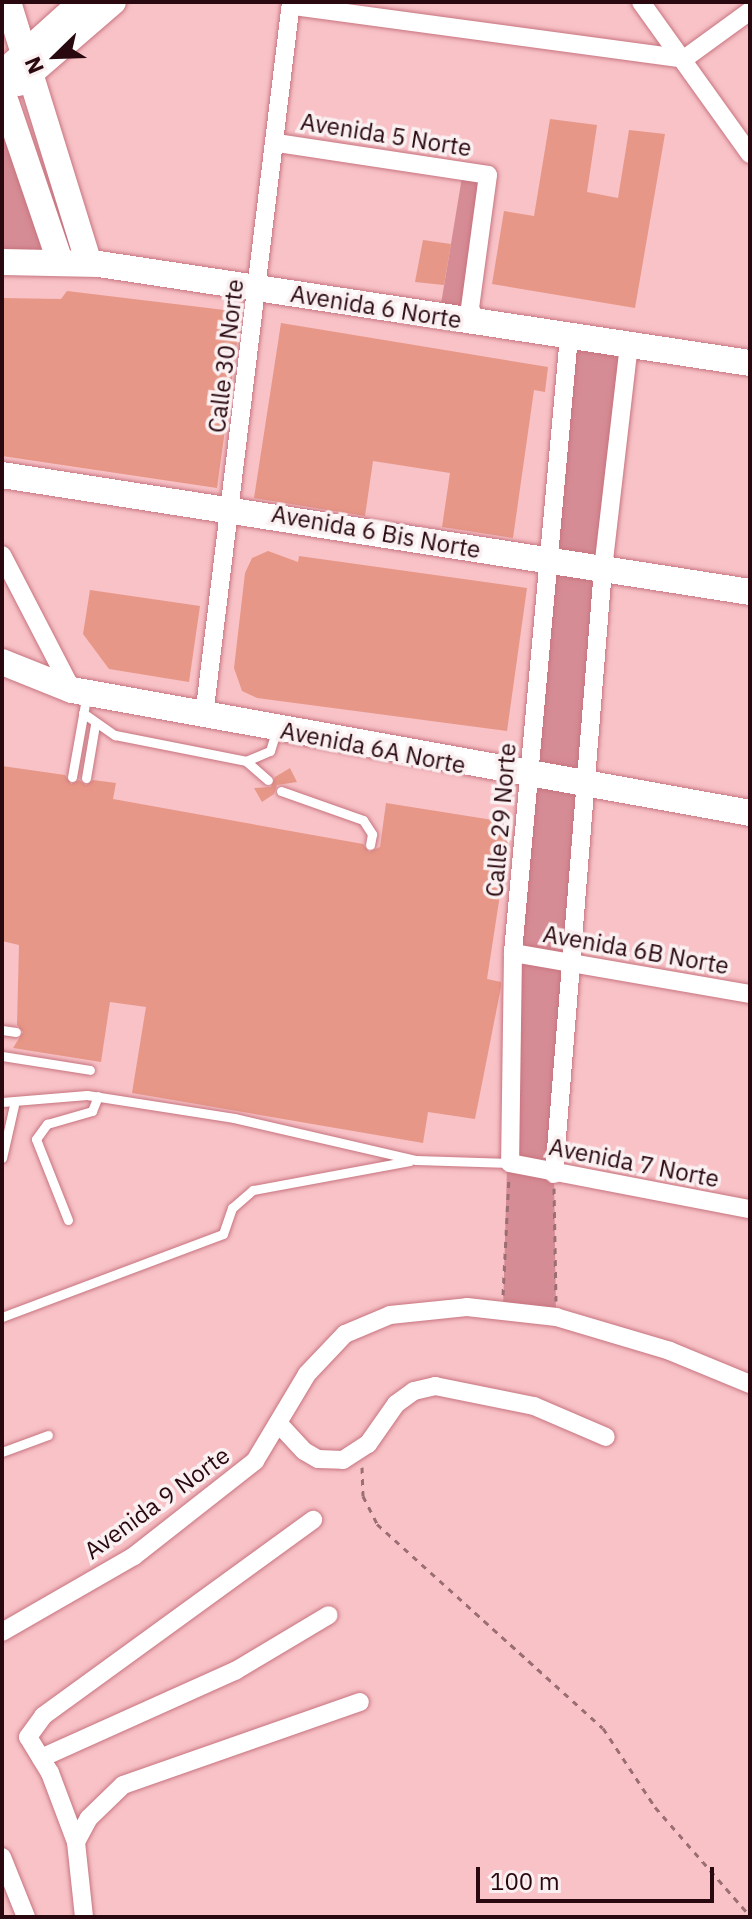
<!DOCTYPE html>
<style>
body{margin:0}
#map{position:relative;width:752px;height:1919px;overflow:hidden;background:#f8c2c7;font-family:"IBM Plex Sans",sans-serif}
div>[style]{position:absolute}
.green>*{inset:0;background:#d68c95}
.building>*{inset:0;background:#e79787}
.path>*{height:3px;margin-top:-1.5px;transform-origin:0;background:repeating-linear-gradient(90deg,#9a6e73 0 6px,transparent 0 12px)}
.roads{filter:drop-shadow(0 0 2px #c7747f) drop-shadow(0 0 2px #c7747f)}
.lane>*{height:9px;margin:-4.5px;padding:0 4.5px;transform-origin:4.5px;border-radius:4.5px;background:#fff}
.street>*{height:18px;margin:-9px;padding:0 9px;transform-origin:9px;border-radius:9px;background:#fff}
.secondary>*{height:26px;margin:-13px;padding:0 13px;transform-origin:13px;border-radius:13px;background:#fff}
span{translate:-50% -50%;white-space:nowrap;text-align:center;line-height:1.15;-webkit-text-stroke:7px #faf0f1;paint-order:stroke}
.street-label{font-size:24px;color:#29090f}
.frame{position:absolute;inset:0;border:4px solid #29090f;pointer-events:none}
.north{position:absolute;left:16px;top:16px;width:80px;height:80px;-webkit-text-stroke:6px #faf0f1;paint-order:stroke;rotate:247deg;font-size:22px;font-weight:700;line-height:32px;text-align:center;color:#29090f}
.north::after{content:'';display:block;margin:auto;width:28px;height:36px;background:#29090f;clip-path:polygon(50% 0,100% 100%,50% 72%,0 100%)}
.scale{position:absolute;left:476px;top:1867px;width:238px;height:36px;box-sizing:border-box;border:4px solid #29090f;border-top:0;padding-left:10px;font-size:24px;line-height:28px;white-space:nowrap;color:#29090f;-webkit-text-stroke:6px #faf0f1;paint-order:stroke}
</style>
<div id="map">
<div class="green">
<div style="clip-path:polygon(2px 98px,58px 250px,2px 262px)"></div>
<div style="clip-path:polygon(463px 171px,488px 175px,470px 309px,439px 316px)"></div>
<div style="clip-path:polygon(569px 336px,629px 345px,554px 1174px,556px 1317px,503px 1310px,513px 953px)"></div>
</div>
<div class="building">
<div style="clip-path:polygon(550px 119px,597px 125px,587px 192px,618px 198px,629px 130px,665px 134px,635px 308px,492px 284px,504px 211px,534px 216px)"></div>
<div style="clip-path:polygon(423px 240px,451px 244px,444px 285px,415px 282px)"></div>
<div style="clip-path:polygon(67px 291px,241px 312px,217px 488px,2px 456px,2px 298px,61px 299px)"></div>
<div style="clip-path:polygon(281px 323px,548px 367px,545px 392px,534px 390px,513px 538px,442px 527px,450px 473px,373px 461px,365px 516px,254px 498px)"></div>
<div style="clip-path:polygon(268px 551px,298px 562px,299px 556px,527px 588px,507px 731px,257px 698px,242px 691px,234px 668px,245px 573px,252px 558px)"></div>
<div style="clip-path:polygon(90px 590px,200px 606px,189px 682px,109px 669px,83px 634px)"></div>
<div style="clip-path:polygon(2px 766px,65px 775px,71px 784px,79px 780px,86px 785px,93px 780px,116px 783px,113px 799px,363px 844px,369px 852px,380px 847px,386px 803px,511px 823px,487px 979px,501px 982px,501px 987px,475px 1119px,428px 1112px,423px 1143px,132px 1093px,146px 1007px,110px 1002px,101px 1062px,13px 1048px,23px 1032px,17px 1025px,19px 945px,2px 941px)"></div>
<div style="clip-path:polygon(290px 768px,297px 782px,277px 785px,274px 794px,262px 802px,254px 788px,271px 787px,275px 777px)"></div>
</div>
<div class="path">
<div style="left:554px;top:1188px;width:113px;rotate:89deg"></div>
<div style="left:503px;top:1295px;width:117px;rotate:-87.1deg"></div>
<div style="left:362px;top:1467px;width:29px;rotate:88deg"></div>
<div style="left:363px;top:1496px;width:31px;rotate:63deg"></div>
<div style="left:377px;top:1524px;width:304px;rotate:42.1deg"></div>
<div style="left:603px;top:1728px;width:95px;rotate:56.6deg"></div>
<div style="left:655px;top:1807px;width:145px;rotate:48.9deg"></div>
</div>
<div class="roads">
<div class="lane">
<div style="left:83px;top:713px;width:39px;rotate:35deg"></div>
<div style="left:115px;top:735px;width:134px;rotate:11.2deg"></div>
<div style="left:246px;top:761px;width:26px;rotate:-23deg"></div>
<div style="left:270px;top:751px;width:24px;rotate:-73deg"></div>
<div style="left:246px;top:761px;width:29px;rotate:41deg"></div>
<div style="left:72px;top:777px;width:85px;rotate:-79.9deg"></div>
<div style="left:86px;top:778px;width:54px;rotate:-80.4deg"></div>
<div style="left:281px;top:791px;width:87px;rotate:19.5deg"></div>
<div style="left:363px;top:820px;width:17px;rotate:57deg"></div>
<div style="left:372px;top:834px;width:11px;rotate:100deg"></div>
<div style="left:2px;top:1030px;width:14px;rotate:8deg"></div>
<div style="left:2px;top:1056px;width:89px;rotate:9deg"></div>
<div style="left:2px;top:1102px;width:85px;rotate:-4.7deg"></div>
<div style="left:87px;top:1095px;width:149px;rotate:8.9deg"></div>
<div style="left:234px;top:1118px;width:187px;rotate:13deg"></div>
<div style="left:416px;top:1160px;width:94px;rotate:1.8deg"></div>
<div style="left:2px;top:1158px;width:54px;rotate:-77.2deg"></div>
<div style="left:68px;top:1220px;width:87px;rotate:-111.6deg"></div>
<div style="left:36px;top:1139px;width:19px;rotate:-54deg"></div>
<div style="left:47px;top:1124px;width:47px;rotate:-16.1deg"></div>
<div style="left:92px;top:1111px;width:16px;rotate:-68deg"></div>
<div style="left:2px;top:1317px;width:236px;rotate:-20.6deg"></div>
<div style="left:223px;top:1234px;width:28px;rotate:-71deg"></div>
<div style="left:232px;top:1208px;width:28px;rotate:-41deg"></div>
<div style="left:253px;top:1190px;width:159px;rotate:-10.5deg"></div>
<div style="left:2px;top:1452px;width:49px;rotate:-20.3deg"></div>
</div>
<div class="street">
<div style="left:641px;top:2px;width:187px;rotate:54.4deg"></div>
<div style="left:294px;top:6px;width:394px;rotate:7.7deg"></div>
<div style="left:684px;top:59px;width:82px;rotate:-36deg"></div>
<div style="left:277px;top:143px;width:213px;rotate:8.6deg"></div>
<div style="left:488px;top:175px;width:135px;rotate:97.7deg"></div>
<div style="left:470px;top:309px;width:15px;rotate:58deg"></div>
<div style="left:569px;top:336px;width:620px;rotate:95.19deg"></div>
<div style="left:513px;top:953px;width:210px;rotate:90.8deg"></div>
<div style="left:510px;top:1163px;width:244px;rotate:10.9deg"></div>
<div style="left:2px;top:555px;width:152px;rotate:62.6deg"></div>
<div style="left:204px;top:716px;width:719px;rotate:-83.05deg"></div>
<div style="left:513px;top:953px;width:241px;rotate:9.8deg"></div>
<div style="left:554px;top:1174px;width:607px;rotate:-85.37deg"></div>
<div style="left:603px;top:569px;width:226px;rotate:-83.4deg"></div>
<div style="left:278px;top:1423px;width:38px;rotate:47deg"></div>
<div style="left:304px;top:1451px;width:16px;rotate:30deg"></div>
<div style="left:318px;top:1459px;width:25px;rotate:2deg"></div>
<div style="left:343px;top:1460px;width:30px;rotate:-33deg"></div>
<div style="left:368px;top:1444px;width:49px;rotate:-55deg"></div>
<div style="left:396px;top:1404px;width:22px;rotate:-36deg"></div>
<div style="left:414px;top:1391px;width:22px;rotate:-13deg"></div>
<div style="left:435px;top:1386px;width:101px;rotate:11.4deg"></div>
<div style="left:534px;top:1406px;width:78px;rotate:23.3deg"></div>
<div style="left:2px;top:1632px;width:152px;rotate:-29.9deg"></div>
<div style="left:134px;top:1556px;width:154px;rotate:-38.1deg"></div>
<div style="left:255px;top:1461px;width:101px;rotate:-59.1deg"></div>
<div style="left:307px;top:1374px;width:55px;rotate:-46.5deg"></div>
<div style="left:345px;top:1334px;width:49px;rotate:-22.9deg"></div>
<div style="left:390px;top:1315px;width:77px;rotate:-5.9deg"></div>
<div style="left:467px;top:1307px;width:90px;rotate:6.4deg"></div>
<div style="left:556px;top:1317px;width:119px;rotate:16.6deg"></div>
<div style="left:670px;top:1351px;width:87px;rotate:22.4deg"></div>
<div style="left:41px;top:1758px;width:213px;rotate:-24.2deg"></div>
<div style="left:235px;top:1671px;width:109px;rotate:-30.8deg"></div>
<div style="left:76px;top:1842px;width:74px;rotate:-110.6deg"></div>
<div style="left:50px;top:1773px;width:42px;rotate:-121.4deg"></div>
<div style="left:28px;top:1737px;width:26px;rotate:-54deg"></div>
<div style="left:43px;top:1716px;width:334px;rotate:-36deg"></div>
<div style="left:2px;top:1857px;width:65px;rotate:68.2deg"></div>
<div style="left:84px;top:1917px;width:75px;rotate:-96.1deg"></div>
<div style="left:76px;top:1842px;width:27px;rotate:-62deg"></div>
<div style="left:89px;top:1818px;width:47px;rotate:-44.1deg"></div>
<div style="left:123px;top:1785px;width:251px;rotate:-19.3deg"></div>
</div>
<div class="secondary">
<div style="left:8px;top:2px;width:273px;rotate:72.8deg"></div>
<div style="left:2px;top:74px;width:108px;rotate:-42deg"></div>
<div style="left:19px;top:83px;width:124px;rotate:-40.8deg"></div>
<div style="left:2px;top:91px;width:180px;rotate:71.2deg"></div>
<div style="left:2px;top:262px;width:97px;rotate:1.2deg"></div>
<div style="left:99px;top:264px;width:658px;rotate:8.65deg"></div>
<div style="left:2px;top:475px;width:757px;rotate:8.89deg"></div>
<div style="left:2px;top:662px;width:75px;rotate:21.8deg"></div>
<div style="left:72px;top:690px;width:689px;rotate:10.28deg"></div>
</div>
</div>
<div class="street-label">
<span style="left:386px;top:135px;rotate:9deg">Avenida 5 Norte</span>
<span style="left:376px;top:307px;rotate:9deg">Avenida 6 Norte</span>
<span style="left:226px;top:356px;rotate:-83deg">Calle 30 Norte</span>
<span style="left:376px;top:532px;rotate:10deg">Avenida 6 Bis Norte</span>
<span style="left:373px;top:748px;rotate:11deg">Avenida 6A Norte</span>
<span style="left:501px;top:820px;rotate:-85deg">Calle 29 Norte</span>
<span style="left:636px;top:950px;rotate:10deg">Avenida 6B Norte</span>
<span style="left:634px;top:1163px;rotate:11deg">Avenida 7 Norte</span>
<span style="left:157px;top:1503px;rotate:-36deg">Avenida 9 Norte</span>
</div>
<div class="frame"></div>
<div class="north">N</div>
<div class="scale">100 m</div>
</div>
